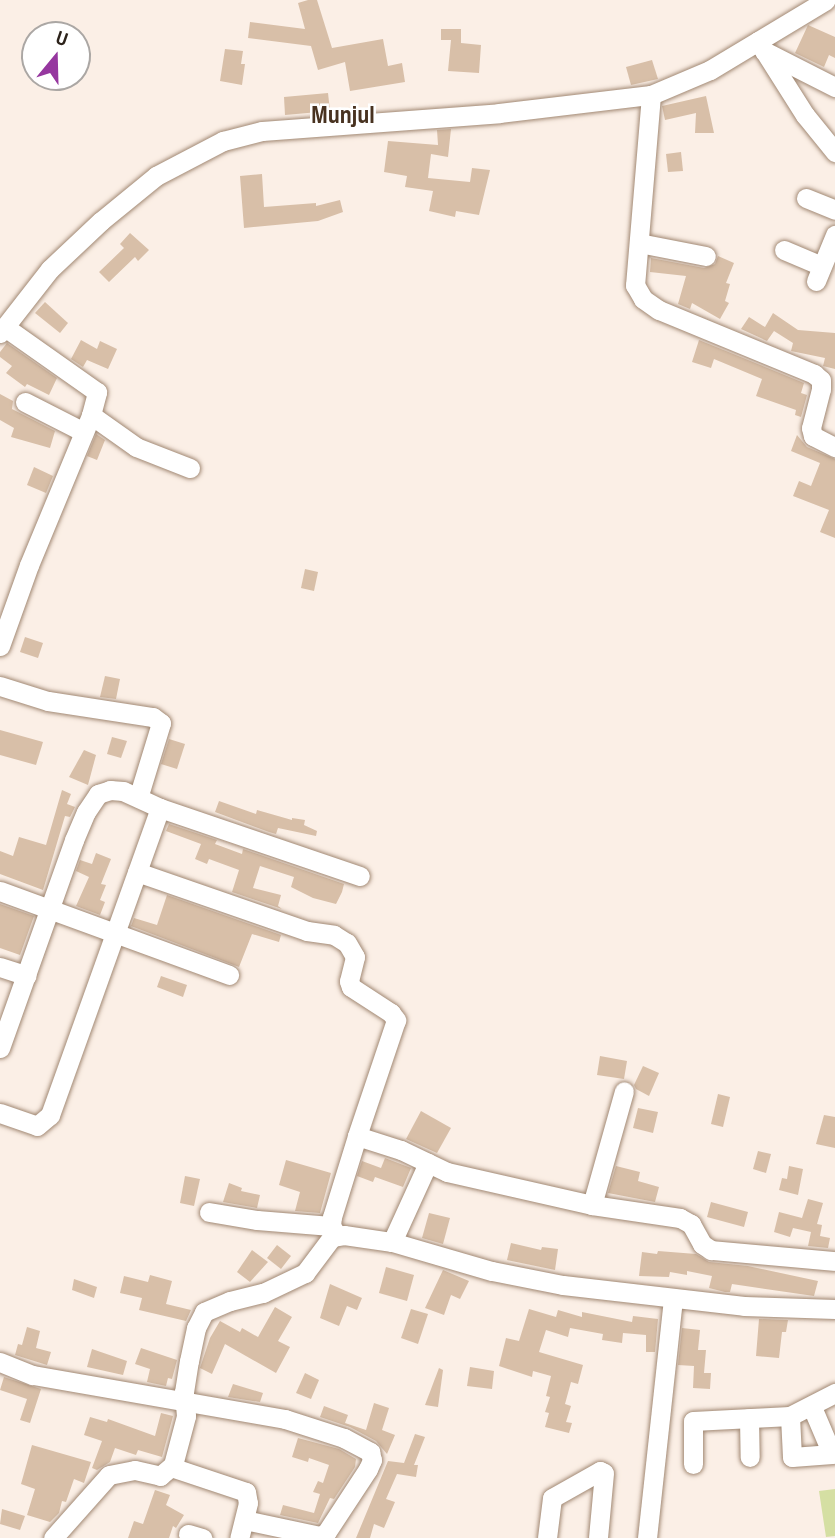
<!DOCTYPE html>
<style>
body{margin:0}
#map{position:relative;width:835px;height:1538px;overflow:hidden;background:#fbefe6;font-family:"Archivo Narrow",sans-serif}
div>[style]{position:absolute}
.green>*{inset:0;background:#d5dfa3}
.building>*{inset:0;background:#d8bfa8}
.roads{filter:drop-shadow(0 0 2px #a18873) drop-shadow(0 0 2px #a18873)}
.minor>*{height:19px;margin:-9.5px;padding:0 9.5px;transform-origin:9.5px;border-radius:9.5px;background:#fff}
span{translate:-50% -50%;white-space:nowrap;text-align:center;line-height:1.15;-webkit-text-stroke:5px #fff;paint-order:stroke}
.quarter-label{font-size:24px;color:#483220;font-weight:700}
.north{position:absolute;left:21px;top:21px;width:70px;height:70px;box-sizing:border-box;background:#fff;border:2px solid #aba7a4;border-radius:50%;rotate:19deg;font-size:19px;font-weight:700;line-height:28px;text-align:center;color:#2d231b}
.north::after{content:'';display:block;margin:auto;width:24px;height:32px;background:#96379f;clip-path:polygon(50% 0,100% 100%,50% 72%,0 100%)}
</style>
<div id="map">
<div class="green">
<div style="clip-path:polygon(835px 1489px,835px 1536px,826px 1537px,819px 1491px)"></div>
</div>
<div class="building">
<div style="clip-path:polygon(308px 0,317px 0,332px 48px,383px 39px,388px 66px,402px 63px,405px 82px,350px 91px,345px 62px,318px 70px,311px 46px,248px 38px,250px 22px,305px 29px,298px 3px)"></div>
<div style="clip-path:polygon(808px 25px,835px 37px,835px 58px,829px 55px,824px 67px,795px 53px)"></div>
<div style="clip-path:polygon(441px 29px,461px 29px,461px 43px,481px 45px,479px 73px,448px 71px,451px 40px,441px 40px)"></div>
<div style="clip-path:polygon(225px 49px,243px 51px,241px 64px,245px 64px,242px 85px,220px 81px)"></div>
<div style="clip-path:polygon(652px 60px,658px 79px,631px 85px,626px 67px)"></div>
<div style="clip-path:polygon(328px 93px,330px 111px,285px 115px,284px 97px)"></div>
<div style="clip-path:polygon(706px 96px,714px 133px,695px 133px,696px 113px,665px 120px,662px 106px)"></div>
<div style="clip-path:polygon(451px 129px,448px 157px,431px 154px,428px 178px,470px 182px,472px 168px,490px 170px,479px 215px,456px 211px,455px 217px,429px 211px,433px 191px,405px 187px,407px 176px,384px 172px,388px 141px,438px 145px,437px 130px)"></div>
<div style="clip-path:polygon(681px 152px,683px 171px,668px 172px,666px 154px)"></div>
<div style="clip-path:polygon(262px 174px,264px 207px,316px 203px,316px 206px,340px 200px,343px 212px,318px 221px,244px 228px,240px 176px)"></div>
<div style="clip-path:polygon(130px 233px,149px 250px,138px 261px,135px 257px,109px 282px,99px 272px,124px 248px,120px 244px)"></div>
<div style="clip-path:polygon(718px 256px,734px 263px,726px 283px,730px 284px,725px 301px,729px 303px,720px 319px,692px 303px,690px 309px,678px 304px,686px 276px,650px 272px,651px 258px,704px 268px,715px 264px)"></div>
<div style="clip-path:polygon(45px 302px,68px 323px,60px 333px,35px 313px)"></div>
<div style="clip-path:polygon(773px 313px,798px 330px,835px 333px,835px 369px,823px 366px,825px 358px,791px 351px,793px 343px,774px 331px,767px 341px,741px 329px,749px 317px,765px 327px)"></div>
<div style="clip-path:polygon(81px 340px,97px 349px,100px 341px,117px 349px,108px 369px,87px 360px,83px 367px,71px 359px)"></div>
<div style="clip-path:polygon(699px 340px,804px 383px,801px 393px,807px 395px,801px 417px,795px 415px,796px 410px,756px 396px,762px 379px,714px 359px,711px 368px,692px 362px)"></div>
<div style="clip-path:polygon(7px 343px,57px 378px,49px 395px,27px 384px,25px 387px,6px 373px,12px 366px,0 357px,0 352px)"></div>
<div style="clip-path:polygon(0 394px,13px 401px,12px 409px,55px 431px,50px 448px,11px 437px,14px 428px,0 420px)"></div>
<div style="clip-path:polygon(96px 434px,105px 440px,97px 460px,87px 456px)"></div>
<div style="clip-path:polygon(797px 435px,807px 447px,835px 459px,835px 538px,820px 532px,829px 510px,793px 496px,799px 481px,811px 486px,820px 463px,791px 451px)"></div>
<div style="clip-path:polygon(34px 467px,53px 476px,46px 493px,27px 485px)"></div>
<div style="clip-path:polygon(305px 569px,318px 572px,314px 591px,301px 588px)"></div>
<div style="clip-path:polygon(25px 637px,43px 643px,38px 658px,20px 652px)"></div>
<div style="clip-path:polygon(105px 676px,120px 679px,116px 699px,100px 697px)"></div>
<div style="clip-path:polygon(0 730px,43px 742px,36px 765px,0 755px)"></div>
<div style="clip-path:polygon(112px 737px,127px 741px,121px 758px,107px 754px)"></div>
<div style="clip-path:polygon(169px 739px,185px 744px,177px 769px,161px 764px)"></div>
<div style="clip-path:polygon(84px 750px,96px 755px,88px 785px,69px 777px)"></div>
<div style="clip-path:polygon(62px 790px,71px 794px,67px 804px,75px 807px,70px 817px,65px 816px,43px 890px,0 874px,0 851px,13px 856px,19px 837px,46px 845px)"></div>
<div style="clip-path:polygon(219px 801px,256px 814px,257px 810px,292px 820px,292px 818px,305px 820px,304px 825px,317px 831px,316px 836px,278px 828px,276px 834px,269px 832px,215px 812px)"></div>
<div style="clip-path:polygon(169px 824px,217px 840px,215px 844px,242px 854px,243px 849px,344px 884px,342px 892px,336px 904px,313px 898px,291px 887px,294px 877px,260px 866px,253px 888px,281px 895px,278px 906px,282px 909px,232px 892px,239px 870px,209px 859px,207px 864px,195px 859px,201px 844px,166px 831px)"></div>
<div style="clip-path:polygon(96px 853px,111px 859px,101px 884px,106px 885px,100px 900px,105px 902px,100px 915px,76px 906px,89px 877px,76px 871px,80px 860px,92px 864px)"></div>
<div style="clip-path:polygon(167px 895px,281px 935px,279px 942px,252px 934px,239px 967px,131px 926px,134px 918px,157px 925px)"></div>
<div style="clip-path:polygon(0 904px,34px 916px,20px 955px,0 948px)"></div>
<div style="clip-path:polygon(161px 976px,187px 985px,183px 997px,157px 987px)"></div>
<div style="clip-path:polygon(600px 1056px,627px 1061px,624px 1079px,597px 1075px)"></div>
<div style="clip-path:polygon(643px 1066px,659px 1073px,649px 1096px,636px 1089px,634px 1085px)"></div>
<div style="clip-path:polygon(718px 1094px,730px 1097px,723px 1127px,711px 1124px)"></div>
<div style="clip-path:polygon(638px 1108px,658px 1112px,653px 1133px,633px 1128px)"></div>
<div style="clip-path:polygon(421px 1111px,451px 1128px,437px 1153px,406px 1139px)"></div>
<div style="clip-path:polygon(824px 1115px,835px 1117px,835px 1148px,816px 1144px)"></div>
<div style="clip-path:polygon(758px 1151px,771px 1154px,766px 1173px,753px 1169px)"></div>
<div style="clip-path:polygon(385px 1158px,411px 1168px,403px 1187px,375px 1177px,373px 1182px,357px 1176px,362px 1161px,381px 1168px)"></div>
<div style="clip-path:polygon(286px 1160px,331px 1173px,320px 1213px,295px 1211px,300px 1192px,279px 1185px)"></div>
<div style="clip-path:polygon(616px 1166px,640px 1172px,638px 1181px,659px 1187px,655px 1202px,608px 1193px)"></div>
<div style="clip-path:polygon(789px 1166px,803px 1169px,798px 1195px,779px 1190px,782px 1178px,787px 1179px)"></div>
<div style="clip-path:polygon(185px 1176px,200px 1179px,194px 1206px,180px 1203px)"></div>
<div style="clip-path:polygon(229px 1183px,242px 1188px,241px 1191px,260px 1195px,257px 1208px,223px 1202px)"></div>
<div style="clip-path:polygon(808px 1199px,823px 1203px,817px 1224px,822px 1225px,820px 1236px,830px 1238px,828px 1248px,808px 1246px,811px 1232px,793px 1228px,790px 1237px,774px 1232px,779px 1212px,802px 1218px)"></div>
<div style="clip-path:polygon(711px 1202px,748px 1212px,744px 1227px,707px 1217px)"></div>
<div style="clip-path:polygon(429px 1213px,450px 1218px,443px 1244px,422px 1238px)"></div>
<div style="clip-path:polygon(511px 1243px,541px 1250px,542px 1247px,558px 1249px,555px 1270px,507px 1260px)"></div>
<div style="clip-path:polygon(277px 1245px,291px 1256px,281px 1269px,267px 1258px)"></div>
<div style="clip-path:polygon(252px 1250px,268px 1262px,250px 1282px,237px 1272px)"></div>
<div style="clip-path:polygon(658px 1251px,696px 1254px,709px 1262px,748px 1266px,818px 1281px,814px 1296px,732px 1284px,730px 1292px,725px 1292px,709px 1288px,712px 1276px,687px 1271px,687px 1275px,670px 1272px,669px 1277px,639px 1276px,642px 1252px,657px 1254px)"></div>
<div style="clip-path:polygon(386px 1267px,414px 1275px,407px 1301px,379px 1293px)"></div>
<div style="clip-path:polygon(443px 1270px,469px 1281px,460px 1299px,451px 1295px,444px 1315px,425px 1308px)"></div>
<div style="clip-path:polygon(150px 1275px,172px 1281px,166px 1304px,191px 1310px,186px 1321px,139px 1310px,142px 1298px,120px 1293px,124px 1276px,148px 1282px)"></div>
<div style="clip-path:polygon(74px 1279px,97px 1287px,94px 1298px,72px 1290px)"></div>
<div style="clip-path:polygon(330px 1284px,362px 1298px,357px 1310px,347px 1306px,339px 1326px,320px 1318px)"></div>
<div style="clip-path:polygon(275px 1307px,292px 1317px,278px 1341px,290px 1347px,276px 1373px,225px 1344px,212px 1374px,200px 1368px,210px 1338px,220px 1321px,240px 1332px,242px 1328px,258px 1337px)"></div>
<div style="clip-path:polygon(411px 1309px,428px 1314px,418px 1344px,401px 1338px)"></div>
<div style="clip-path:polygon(529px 1309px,556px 1317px,558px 1310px,582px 1317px,582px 1312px,632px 1322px,633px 1316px,658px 1319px,655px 1352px,646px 1352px,646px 1335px,623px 1333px,622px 1343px,602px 1340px,603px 1334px,570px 1328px,568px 1337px,546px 1330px,539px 1352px,583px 1365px,578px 1384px,571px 1382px,565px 1404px,571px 1406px,566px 1422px,572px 1423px,569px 1433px,545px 1427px,549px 1413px,545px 1412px,550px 1397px,546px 1396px,551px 1376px,533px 1371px,532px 1377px,499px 1366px,506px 1338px,519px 1341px)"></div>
<div style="clip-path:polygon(759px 1319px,788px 1320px,786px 1332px,782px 1332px,779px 1358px,756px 1356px)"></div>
<div style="clip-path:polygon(27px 1327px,40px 1331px,36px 1348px,51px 1352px,47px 1365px,15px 1355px,18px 1344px,22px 1345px)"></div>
<div style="clip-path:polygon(682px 1328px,700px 1330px,698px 1350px,706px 1350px,704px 1373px,711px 1373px,710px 1389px,693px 1388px,694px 1366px,678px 1365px)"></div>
<div style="clip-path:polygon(141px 1348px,177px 1360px,172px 1379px,168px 1378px,166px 1386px,147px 1382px,150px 1369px,135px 1364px)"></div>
<div style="clip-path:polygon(92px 1349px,127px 1361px,123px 1375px,87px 1367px)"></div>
<div style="clip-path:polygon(470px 1367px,494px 1371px,492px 1389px,467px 1386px)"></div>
<div style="clip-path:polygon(439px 1368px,443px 1370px,438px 1407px,425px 1405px)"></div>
<div style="clip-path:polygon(305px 1373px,319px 1380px,311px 1399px,296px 1393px)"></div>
<div style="clip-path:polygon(4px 1377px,41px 1389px,30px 1423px,20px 1420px,27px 1399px,0 1390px)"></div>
<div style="clip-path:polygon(233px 1384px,263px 1393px,260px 1402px,228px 1397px)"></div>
<div style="clip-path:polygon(374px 1403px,389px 1408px,382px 1430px,395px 1435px,387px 1454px,376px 1441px,350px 1427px,320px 1417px,324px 1406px,348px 1415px,345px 1423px,366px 1430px)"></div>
<div style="clip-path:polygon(161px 1413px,173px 1416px,162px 1457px,138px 1450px,136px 1455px,115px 1448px,110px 1462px,97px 1470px,92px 1468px,102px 1441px,84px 1435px,90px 1417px,107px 1422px,108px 1419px,155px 1436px)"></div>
<div style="clip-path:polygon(415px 1434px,425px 1437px,414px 1465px,418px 1465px,416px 1477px,397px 1474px,386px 1499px,395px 1502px,384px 1528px,374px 1524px,370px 1538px,356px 1538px,388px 1461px,404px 1463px)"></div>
<div style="clip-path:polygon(298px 1438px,339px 1449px,356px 1459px,355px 1467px,334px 1499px,330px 1498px,318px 1523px,280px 1515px,283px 1505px,314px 1513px,320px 1494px,313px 1492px,318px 1481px,323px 1483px,329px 1465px,309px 1458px,308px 1462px,292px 1457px)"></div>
<div style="clip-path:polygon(32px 1445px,91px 1462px,84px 1483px,74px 1479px,66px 1502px,62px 1501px,59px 1513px,50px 1522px,27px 1515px,35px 1489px,21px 1484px)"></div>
<div style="clip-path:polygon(155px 1490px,170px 1495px,166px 1505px,184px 1515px,176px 1528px,173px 1526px,169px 1538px,128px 1538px,134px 1521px,143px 1524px)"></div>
<div style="clip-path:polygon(2px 1509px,25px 1516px,20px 1530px,0 1524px)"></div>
</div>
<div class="roads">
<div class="minor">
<div style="left:758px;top:41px;width:88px;rotate:57.6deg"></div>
<div style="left:805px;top:115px;width:48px;rotate:51deg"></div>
<div style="left:764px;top:51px;width:80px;rotate:26.9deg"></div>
<div style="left:651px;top:95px;width:191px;rotate:94.8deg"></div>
<div style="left:635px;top:285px;width:16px;rotate:60deg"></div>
<div style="left:643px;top:299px;width:19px;rotate:35deg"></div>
<div style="left:659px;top:310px;width:168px;rotate:22.4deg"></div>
<div style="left:814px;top:374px;width:9px;rotate:41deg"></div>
<div style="left:821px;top:380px;width:9px;rotate:90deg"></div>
<div style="left:821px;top:389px;width:40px;rotate:104.4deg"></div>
<div style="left:811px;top:428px;width:8px;rotate:76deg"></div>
<div style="left:813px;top:436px;width:25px;rotate:27deg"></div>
<div style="left:806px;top:198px;width:31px;rotate:22deg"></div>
<div style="left:639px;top:243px;width:68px;rotate:11deg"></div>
<div style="left:784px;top:250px;width:41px;rotate:22.8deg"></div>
<div style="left:816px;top:281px;width:50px;rotate:-67.6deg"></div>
<div style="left:0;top:333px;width:81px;rotate:-52deg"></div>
<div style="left:50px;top:269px;width:70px;rotate:-43.3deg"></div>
<div style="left:101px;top:221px;width:71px;rotate:-39.3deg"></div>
<div style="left:156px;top:176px;width:76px;rotate:-27.6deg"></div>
<div style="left:223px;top:141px;width:40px;rotate:-14.4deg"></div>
<div style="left:262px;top:131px;width:238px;rotate:-4.3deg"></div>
<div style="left:499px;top:113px;width:153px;rotate:-6.8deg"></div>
<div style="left:651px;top:95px;width:64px;rotate:-23deg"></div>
<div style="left:710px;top:70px;width:135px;rotate:-31.1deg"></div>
<div style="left:25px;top:402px;width:66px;rotate:27deg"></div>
<div style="left:91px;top:415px;width:55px;rotate:35.4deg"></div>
<div style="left:136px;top:447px;width:58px;rotate:21.3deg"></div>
<div style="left:0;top:646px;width:86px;rotate:-70.3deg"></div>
<div style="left:29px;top:565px;width:162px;rotate:-67.5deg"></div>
<div style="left:91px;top:415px;width:24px;rotate:-75deg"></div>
<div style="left:97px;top:392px;width:113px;rotate:-144.8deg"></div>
<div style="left:0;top:686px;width:50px;rotate:17.4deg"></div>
<div style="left:48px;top:701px;width:106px;rotate:8.7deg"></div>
<div style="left:153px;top:717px;width:10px;rotate:37deg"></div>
<div style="left:161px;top:723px;width:78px;rotate:107deg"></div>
<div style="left:137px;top:872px;width:180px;rotate:19.1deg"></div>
<div style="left:307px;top:931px;width:27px;rotate:8deg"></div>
<div style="left:334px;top:935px;width:15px;rotate:32deg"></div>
<div style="left:347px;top:943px;width:16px;rotate:60deg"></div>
<div style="left:355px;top:957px;width:25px;rotate:104deg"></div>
<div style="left:349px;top:981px;width:6px;rotate:72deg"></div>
<div style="left:351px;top:987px;width:48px;rotate:33deg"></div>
<div style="left:391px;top:1013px;width:9px;rotate:54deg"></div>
<div style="left:396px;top:1020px;width:122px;rotate:108.6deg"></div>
<div style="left:0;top:891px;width:244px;rotate:20.1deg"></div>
<div style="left:0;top:967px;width:28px;rotate:18deg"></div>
<div style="left:0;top:1048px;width:221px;rotate:-70.4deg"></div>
<div style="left:74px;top:840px;width:30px;rotate:-67deg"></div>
<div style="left:86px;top:812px;width:22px;rotate:-56deg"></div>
<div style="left:98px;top:794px;width:13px;rotate:-18deg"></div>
<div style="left:110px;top:790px;width:13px;rotate:4deg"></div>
<div style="left:123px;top:791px;width:41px;rotate:24.7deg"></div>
<div style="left:160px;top:808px;width:211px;rotate:18.8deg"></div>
<div style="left:0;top:1113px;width:39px;rotate:19deg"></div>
<div style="left:37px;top:1126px;width:17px;rotate:-40deg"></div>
<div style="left:50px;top:1115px;width:326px;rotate:-70.3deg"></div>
<div style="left:592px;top:1205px;width:118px;rotate:-74.3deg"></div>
<div style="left:209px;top:1212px;width:49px;rotate:9.5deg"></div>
<div style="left:257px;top:1220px;width:74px;rotate:4.6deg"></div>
<div style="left:337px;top:1235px;width:11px;rotate:-124deg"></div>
<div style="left:331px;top:1226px;width:9px;rotate:-84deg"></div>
<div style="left:332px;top:1217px;width:85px;rotate:-72.8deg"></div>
<div style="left:357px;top:1136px;width:46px;rotate:17.7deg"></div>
<div style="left:401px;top:1150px;width:51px;rotate:25.6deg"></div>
<div style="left:447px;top:1172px;width:149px;rotate:12.8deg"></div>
<div style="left:592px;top:1205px;width:89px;rotate:8.4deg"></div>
<div style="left:680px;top:1218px;width:13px;rotate:29deg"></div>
<div style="left:691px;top:1224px;width:23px;rotate:61deg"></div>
<div style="left:702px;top:1244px;width:11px;rotate:34deg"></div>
<div style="left:711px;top:1250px;width:124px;rotate:5.1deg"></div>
<div style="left:392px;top:1242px;width:87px;rotate:-65.5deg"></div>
<div style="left:0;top:1362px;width:35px;rotate:22deg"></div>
<div style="left:33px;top:1375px;width:256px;rotate:9.9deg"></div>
<div style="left:285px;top:1419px;width:62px;rotate:17.9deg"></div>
<div style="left:344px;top:1438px;width:30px;rotate:28deg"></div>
<div style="left:370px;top:1452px;width:8px;rotate:76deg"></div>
<div style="left:372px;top:1460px;width:10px;rotate:114deg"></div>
<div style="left:368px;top:1469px;width:77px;rotate:123.3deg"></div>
<div style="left:326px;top:1533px;width:7px;rotate:153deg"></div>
<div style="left:320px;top:1536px;width:77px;rotate:-168deg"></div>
<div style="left:790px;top:1416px;width:41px;rotate:87.2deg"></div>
<div style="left:792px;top:1457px;width:40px;rotate:-4.3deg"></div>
<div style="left:832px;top:1454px;width:51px;rotate:-113.1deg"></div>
<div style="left:749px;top:1418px;width:39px;rotate:89deg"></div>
<div style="left:693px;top:1464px;width:43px;rotate:-90deg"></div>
<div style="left:693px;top:1421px;width:97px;rotate:-3deg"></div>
<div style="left:790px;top:1416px;width:51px;rotate:-27.1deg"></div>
<div style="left:171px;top:1467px;width:79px;rotate:18.4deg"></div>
<div style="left:246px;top:1492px;width:11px;rotate:80deg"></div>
<div style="left:248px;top:1503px;width:36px;rotate:104deg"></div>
<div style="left:188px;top:1534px;width:15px;rotate:16deg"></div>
<div style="left:53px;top:1538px;width:84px;rotate:-48.4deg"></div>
<div style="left:109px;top:1475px;width:26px;rotate:-11deg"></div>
<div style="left:135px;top:1470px;width:26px;rotate:13deg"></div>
<div style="left:160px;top:1476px;width:17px;rotate:-40deg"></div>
<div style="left:173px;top:1465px;width:51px;rotate:-75.1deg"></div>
<div style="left:186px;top:1416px;width:24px;rotate:-95deg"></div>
<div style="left:184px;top:1392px;width:31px;rotate:-81deg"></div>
<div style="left:189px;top:1361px;width:34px;rotate:-78deg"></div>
<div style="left:196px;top:1328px;width:18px;rotate:-63deg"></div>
<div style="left:204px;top:1312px;width:28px;rotate:-23deg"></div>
<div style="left:230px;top:1301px;width:34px;rotate:-14deg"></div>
<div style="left:263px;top:1293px;width:47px;rotate:-25.5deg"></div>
<div style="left:305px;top:1273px;width:45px;rotate:-53.1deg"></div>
<div style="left:332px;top:1237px;width:12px;rotate:-9deg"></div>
<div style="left:344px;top:1235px;width:49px;rotate:8.3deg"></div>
<div style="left:392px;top:1242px;width:104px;rotate:16.2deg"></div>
<div style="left:492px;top:1271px;width:72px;rotate:11.2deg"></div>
<div style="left:563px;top:1285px;width:182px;rotate:6.6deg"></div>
<div style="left:744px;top:1306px;width:91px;rotate:1.9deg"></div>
<div style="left:547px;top:1538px;width:40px;rotate:-82.9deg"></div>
<div style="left:552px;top:1498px;width:55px;rotate:-29.4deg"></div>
<div style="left:600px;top:1471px;width:4px;rotate:27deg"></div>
<div style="left:604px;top:1473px;width:65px;rotate:95.3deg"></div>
<div style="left:647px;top:1538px;width:240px;rotate:-83.8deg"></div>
</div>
</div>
<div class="quarter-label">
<span style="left:343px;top:115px">Munjul</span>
</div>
<div class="north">U</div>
</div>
